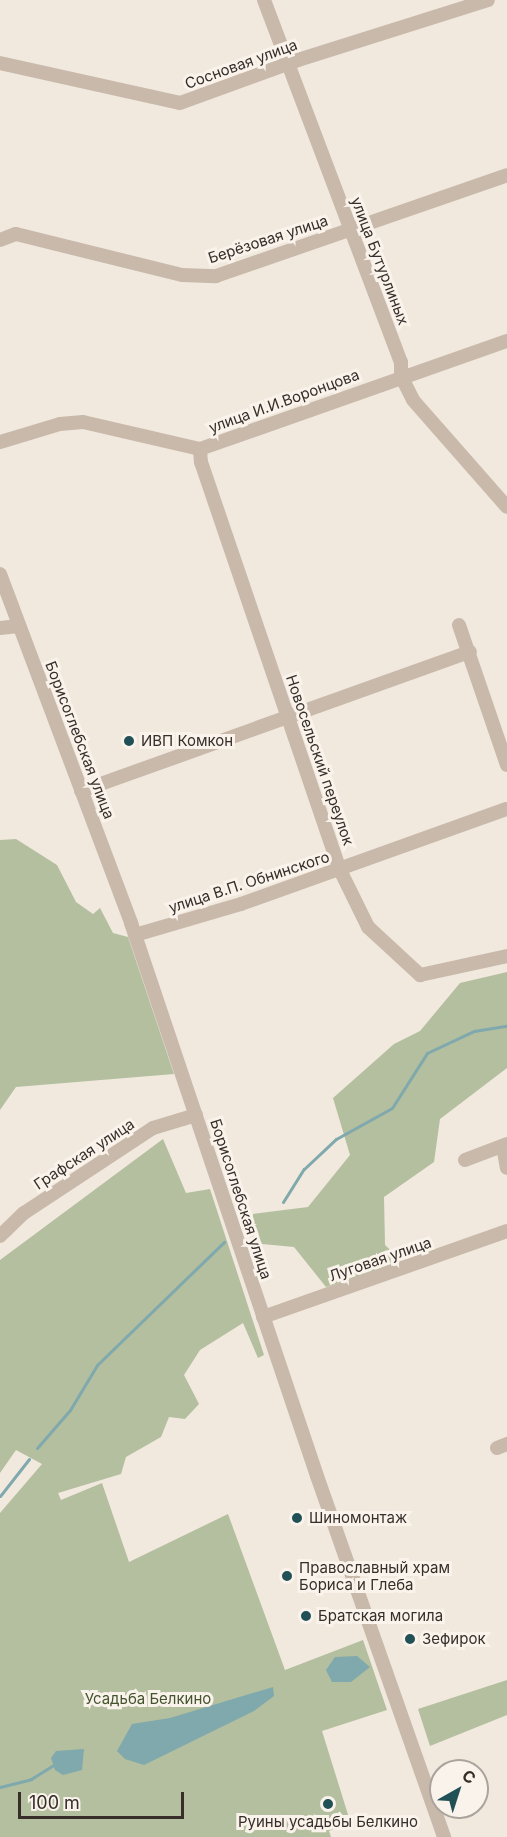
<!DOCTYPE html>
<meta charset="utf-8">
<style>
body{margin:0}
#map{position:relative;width:507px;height:1837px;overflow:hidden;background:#f1e9de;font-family:Inter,sans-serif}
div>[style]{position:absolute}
.green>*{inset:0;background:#b4bf9f}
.water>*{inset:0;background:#7fa9ad}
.stream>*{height:3px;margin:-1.5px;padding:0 1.5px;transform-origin:1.5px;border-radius:1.5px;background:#7fa9ad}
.minor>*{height:14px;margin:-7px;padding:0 7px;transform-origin:7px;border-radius:7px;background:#c9b9ab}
.dots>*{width:16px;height:16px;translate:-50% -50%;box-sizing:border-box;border:3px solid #f9f3eb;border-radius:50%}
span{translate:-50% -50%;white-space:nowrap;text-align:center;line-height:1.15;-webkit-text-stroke:6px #f9f3eb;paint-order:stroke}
.street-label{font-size:15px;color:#372e2a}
.poi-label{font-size:15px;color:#372e2a}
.left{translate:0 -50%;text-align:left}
.park-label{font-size:15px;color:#45542f}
.north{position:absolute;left:429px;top:1759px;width:60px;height:60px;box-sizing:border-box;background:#f9f3eb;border:2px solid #aba49e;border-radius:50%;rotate:39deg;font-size:16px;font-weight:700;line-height:24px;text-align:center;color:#372e2a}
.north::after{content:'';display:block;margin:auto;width:21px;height:27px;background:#215156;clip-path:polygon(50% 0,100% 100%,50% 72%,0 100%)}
.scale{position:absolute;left:18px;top:1792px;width:166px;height:27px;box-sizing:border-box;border:3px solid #372e2a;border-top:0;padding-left:8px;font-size:18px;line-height:21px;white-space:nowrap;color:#372e2a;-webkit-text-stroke:4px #f9f3eb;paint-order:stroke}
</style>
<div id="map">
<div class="green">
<div style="clip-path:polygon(16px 839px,57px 865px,76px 902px,93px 914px,100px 908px,113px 933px,128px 937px,174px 1074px,16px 1087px,0 1110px,0 840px)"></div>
<div style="clip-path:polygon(507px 972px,507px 1068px,440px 1119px,434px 1162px,384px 1197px,385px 1245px,405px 1264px,326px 1287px,294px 1247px,252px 1243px,253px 1214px,308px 1207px,350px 1155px,333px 1098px,394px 1044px,420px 1031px,460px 983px)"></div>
<div style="clip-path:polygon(163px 1139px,186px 1193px,210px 1189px,264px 1355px,258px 1358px,243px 1323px,200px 1350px,184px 1375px,199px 1404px,185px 1419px,169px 1417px,161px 1437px,126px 1457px,121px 1474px,58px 1493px,61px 1500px,102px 1483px,129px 1562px,228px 1514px,285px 1670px,363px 1640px,387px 1710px,322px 1731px,350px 1821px,329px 1831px,331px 1837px,0 1837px,0 1513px,42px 1464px,16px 1450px,0 1473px,0 1260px)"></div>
<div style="clip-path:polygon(507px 1680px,507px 1715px,430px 1746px,418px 1709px)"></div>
</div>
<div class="water">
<div style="clip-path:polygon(357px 1656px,370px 1667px,351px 1682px,332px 1682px,326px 1670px,335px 1657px)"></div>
<div style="clip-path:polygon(273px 1687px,274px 1696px,254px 1711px,144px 1765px,125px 1759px,117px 1751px,132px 1724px,170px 1718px)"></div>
<div style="clip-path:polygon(84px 1749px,82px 1770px,63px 1775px,55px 1770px,51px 1758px,56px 1751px)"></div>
</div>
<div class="stream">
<div style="left:283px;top:1202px;width:39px;rotate:-58deg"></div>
<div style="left:304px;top:1169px;width:44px;rotate:-43.2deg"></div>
<div style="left:336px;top:1139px;width:64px;rotate:-29deg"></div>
<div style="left:392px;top:1108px;width:65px;rotate:-57.5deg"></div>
<div style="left:427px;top:1053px;width:52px;rotate:-25.1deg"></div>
<div style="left:474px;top:1031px;width:33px;rotate:-9deg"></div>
<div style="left:37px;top:1448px;width:50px;rotate:-49deg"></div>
<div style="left:70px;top:1410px;width:52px;rotate:-59deg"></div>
<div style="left:97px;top:1365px;width:177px;rotate:-44.1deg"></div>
<div style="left:0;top:1496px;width:47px;rotate:-51.9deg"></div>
<div style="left:0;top:1787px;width:32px;rotate:-14deg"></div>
<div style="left:31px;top:1779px;width:26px;rotate:-32deg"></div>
</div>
<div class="minor">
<div style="left:264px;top:0;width:387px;rotate:69.3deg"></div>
<div style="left:401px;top:362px;width:14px;rotate:90deg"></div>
<div style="left:401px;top:376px;width:27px;rotate:63deg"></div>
<div style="left:413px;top:400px;width:142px;rotate:48.7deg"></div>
<div style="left:0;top:63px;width:184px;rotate:12.5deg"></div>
<div style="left:180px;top:103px;width:126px;rotate:-20deg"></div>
<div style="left:298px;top:60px;width:199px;rotate:-17.5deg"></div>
<div style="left:0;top:240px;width:17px;rotate:-21deg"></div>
<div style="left:16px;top:234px;width:171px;rotate:13.9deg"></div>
<div style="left:182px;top:275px;width:34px;rotate:2deg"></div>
<div style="left:216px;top:276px;width:308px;rotate:-19.1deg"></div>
<div style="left:0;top:442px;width:63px;rotate:-16.7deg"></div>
<div style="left:60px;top:424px;width:23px;rotate:-5deg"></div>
<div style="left:83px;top:422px;width:120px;rotate:13deg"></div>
<div style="left:200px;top:449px;width:325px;rotate:-19.4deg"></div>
<div style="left:200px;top:449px;width:13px;rotate:86deg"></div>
<div style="left:201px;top:462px;width:431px;rotate:71.2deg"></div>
<div style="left:340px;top:870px;width:64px;rotate:63.8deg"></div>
<div style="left:368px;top:927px;width:71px;rotate:42.7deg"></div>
<div style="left:420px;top:975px;width:89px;rotate:-12.3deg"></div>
<div style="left:0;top:574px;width:373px;rotate:69.4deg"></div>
<div style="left:131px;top:923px;width:583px;rotate:71.41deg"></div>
<div style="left:317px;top:1476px;width:383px;rotate:70.6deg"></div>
<div style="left:459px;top:625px;width:148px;rotate:71.1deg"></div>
<div style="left:0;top:628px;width:19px;rotate:-6deg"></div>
<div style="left:81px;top:791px;width:413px;rotate:-19.7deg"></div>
<div style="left:135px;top:935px;width:110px;rotate:-16.3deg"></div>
<div style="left:241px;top:904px;width:282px;rotate:-19.7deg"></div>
<div style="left:503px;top:1146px;width:22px;rotate:80deg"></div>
<div style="left:465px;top:1160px;width:45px;rotate:-20.9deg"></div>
<div style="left:0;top:1236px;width:33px;rotate:-44deg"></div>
<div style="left:24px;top:1213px;width:154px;rotate:-33.4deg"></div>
<div style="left:153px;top:1128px;width:45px;rotate:-16.8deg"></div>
<div style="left:263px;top:1317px;width:259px;rotate:-19.4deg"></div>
<div style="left:497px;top:1448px;width:11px;rotate:-22deg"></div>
</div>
<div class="dots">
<div style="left:129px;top:741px;background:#215156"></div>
<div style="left:297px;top:1518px;background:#215156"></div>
<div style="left:287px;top:1576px;background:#215156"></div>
<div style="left:306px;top:1616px;background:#215156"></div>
<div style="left:410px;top:1639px;background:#215156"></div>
<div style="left:328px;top:1804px;background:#215156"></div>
</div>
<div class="street-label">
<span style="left:241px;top:64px;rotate:-20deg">Сосновая улица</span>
<span style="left:268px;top:239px;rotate:-18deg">Берёзовая улица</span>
<span style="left:380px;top:261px;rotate:69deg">улица Бутурлиных</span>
<span style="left:284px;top:401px;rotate:-20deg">улица И.И.Воронцова</span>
<span style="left:80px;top:740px;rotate:69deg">Борисоглебская улица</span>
<span style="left:320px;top:760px;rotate:71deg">Новосельский переулок</span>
<span style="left:249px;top:882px;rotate:-18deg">улица В.П. Обнинского</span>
<span style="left:84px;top:1154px;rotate:-33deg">Графская улица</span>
<span style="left:241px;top:1199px;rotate:72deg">Борисоглебская улица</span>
<span style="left:380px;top:1259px;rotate:-19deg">Луговая улица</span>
</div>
<div class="poi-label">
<span class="left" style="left:141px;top:741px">ИВП Комкон</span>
<span class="left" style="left:309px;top:1518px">Шиномонтаж</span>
<span class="left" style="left:299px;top:1576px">Православный храм<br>Бориса и Глеба</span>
<span class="left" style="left:318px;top:1616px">Братская могила</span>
<span class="left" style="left:422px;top:1639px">Зефирок</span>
<span style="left:328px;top:1822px">Руины усадьбы Белкино</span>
</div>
<div class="park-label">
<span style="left:148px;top:1699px">Усадьба Белкино</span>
</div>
<div class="north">С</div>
<div class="scale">100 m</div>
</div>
